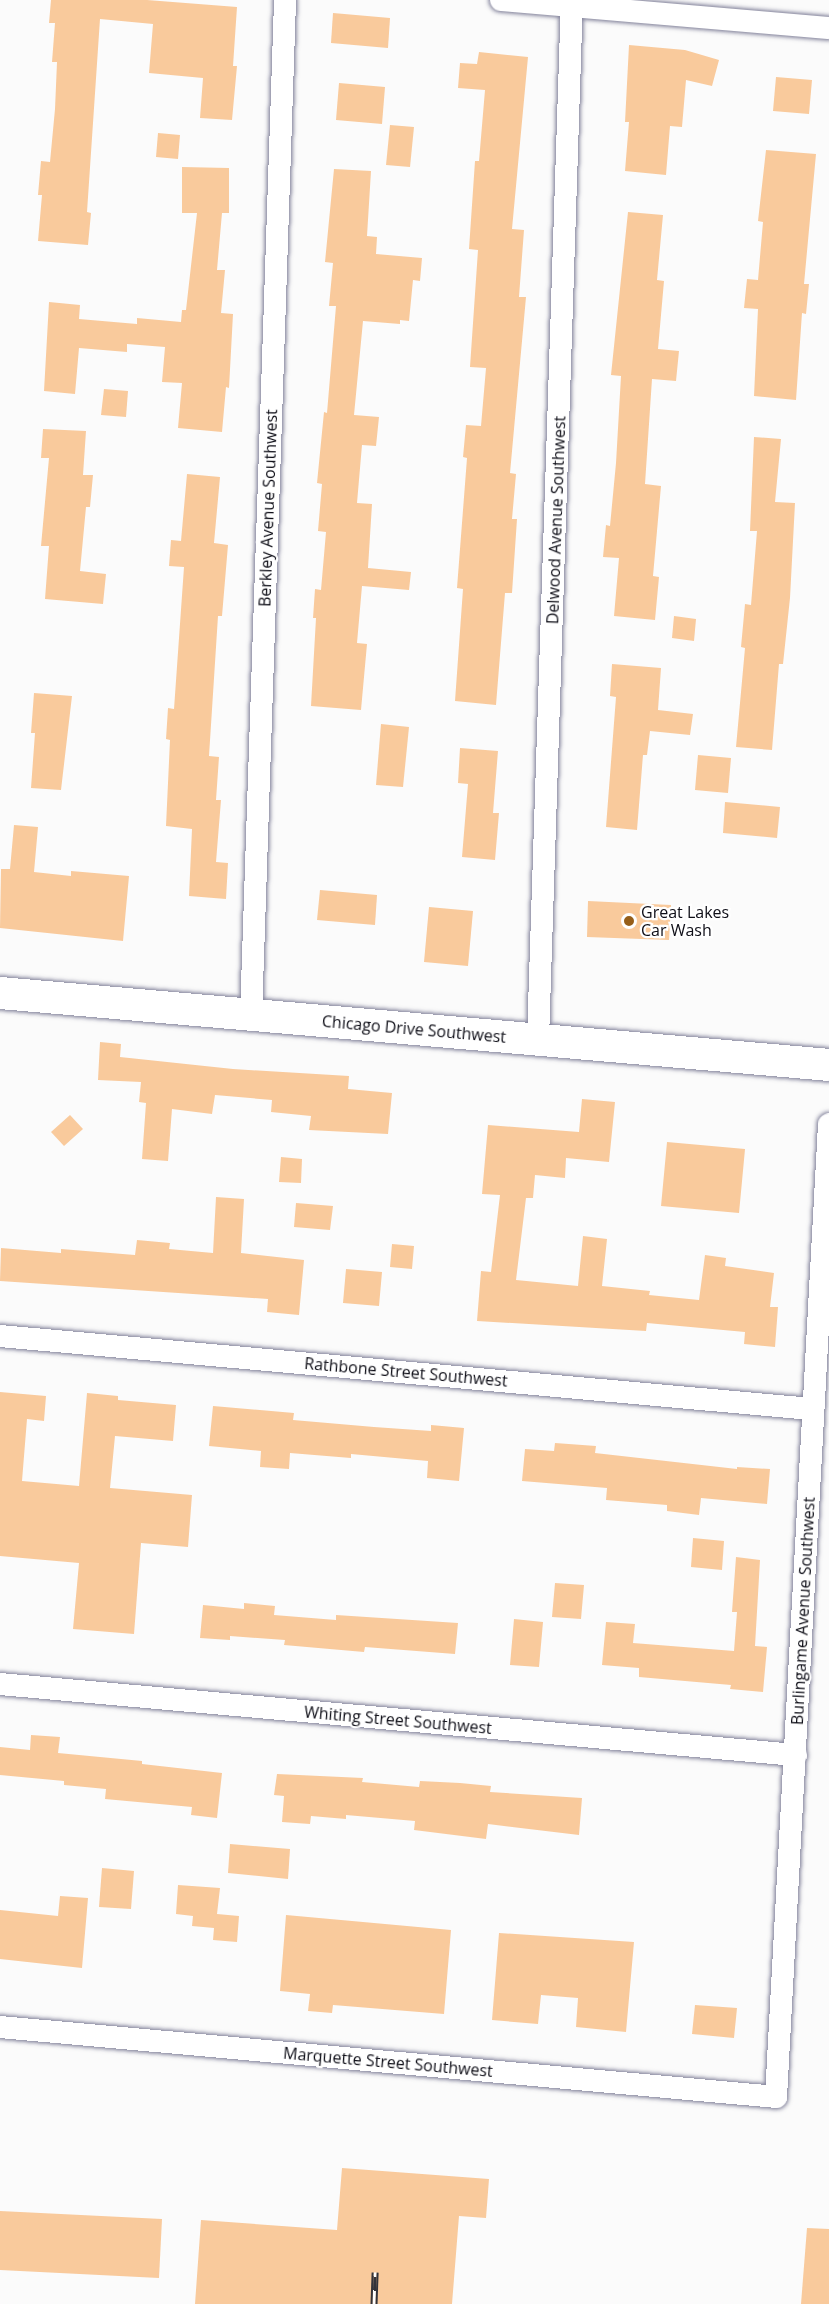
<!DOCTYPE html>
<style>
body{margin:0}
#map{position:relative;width:829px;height:2304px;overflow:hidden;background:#fbfbfb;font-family:"Open Sans",sans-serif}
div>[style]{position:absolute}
.building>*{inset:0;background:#f9ca9c}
.roads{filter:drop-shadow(0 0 2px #83839b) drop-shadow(0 0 2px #83839b)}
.street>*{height:22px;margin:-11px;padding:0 11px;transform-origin:11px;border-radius:11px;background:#fff}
.secondary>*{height:32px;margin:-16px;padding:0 16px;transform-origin:16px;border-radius:16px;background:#fff}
.rail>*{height:7px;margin-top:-3.5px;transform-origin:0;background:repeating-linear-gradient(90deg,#fff 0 14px,#33333a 0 28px);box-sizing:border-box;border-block:2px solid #33333a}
.dots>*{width:16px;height:16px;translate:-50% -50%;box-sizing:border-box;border:3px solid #fff;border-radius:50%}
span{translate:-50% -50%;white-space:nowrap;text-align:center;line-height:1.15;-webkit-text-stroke:4.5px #fff;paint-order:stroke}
.street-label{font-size:16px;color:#0e0e17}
.poi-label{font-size:16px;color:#0e0e17}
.left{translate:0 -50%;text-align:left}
</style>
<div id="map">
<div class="building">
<div style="clip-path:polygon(51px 0,147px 0,237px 7px,233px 66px,237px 66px,232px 120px,200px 118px,203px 78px,149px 73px,153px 24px,100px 19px,87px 212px,91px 213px,88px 245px,38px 241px,42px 195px,38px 195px,41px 161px,50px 162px,55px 109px,57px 62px,52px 62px,55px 23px,49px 23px)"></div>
<div style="clip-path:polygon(333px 13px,390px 18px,388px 48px,331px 43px)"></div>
<div style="clip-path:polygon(629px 45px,685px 50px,719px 60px,712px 86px,686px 80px,682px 127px,670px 126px,666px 175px,625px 171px,629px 122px,625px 122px)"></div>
<div style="clip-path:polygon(479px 52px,528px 57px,512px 229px,524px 230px,519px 297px,526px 297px,510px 473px,516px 474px,512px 519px,517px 519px,512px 593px,505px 593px,496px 705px,455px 701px,463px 589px,457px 588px,467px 458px,463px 457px,466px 425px,481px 426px,486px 368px,470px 367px,478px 250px,469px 249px,475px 161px,479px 161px,485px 90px,458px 88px,460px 63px,477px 64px)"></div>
<div style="clip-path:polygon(776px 77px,812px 80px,809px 114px,773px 111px)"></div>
<div style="clip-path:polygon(339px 83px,385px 87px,382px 124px,336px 120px)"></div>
<div style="clip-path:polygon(390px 125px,414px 127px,410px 167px,386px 165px)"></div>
<div style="clip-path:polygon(158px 133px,180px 135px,178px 159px,156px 157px)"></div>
<div style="clip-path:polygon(766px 150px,816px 154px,804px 284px,809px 284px,806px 314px,802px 313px,796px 400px,754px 396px,758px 309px,744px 308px,747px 279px,758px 280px,763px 222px,758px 221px)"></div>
<div style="clip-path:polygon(182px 167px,229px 168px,229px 213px,222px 213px,217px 270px,225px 270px,221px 313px,233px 314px,229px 388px,226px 387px,222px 432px,178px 428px,182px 383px,162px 382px,165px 347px,127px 344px,127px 352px,79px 348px,75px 394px,44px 391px,49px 302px,80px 305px,79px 319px,137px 324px,137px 318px,181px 322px,182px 310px,186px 310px,197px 213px,182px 213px)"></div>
<div style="clip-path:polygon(334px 169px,371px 171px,367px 236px,377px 237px,376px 254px,422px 258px,420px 281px,413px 280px,409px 321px,400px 320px,400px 324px,363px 321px,354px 415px,379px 417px,376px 446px,362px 445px,357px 503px,372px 504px,368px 568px,411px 572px,409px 590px,362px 586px,357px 643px,367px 644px,361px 710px,311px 706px,316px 618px,313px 618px,315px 589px,321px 590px,326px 532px,318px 531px,322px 484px,317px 483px,324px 412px,327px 413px,336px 306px,329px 306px,333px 263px,325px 262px)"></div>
<div style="clip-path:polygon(628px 212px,663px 215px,657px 280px,664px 281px,658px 349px,679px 351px,676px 381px,652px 379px,645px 484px,661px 486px,653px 576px,659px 577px,655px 620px,614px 616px,619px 558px,603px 557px,606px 525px,610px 526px,616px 463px,621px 376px,611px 375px)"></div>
<div style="clip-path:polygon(104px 389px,128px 391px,126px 417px,101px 415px)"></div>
<div style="clip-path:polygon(43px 429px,86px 431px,83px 475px,93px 475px,90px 507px,86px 507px,80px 571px,106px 574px,103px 604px,45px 599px,49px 546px,41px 546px,49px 458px,41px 458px)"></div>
<div style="clip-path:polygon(754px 437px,781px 439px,775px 502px,795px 503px,790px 598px,783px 664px,779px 664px,772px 750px,736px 747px,745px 648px,741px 647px,745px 604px,751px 605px,757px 531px,750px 531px)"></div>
<div style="clip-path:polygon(187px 474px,220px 477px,214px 543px,228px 545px,222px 616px,218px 616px,209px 756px,219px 757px,216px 800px,221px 800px,216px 862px,228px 863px,226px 899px,189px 896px,192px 829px,166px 826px,170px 740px,166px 739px,168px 708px,174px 709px,184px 567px,169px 566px,171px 540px,181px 541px)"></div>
<div style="clip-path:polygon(674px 616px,696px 619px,694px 641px,672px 638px)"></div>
<div style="clip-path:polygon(612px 664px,661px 668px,658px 710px,693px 714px,690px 735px,650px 731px,647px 755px,643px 755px,637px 830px,606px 827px,616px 697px,610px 696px)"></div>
<div style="clip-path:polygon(34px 693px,72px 696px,61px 790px,31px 788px,35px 733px,31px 733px)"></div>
<div style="clip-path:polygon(381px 724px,409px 727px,403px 787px,376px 785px)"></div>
<div style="clip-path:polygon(460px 748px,498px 751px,493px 813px,499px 813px,495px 860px,462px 857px,468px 784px,458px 783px)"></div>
<div style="clip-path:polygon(698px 755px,731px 758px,728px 793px,695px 790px)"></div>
<div style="clip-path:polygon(725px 802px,780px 807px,777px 838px,723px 833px)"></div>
<div style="clip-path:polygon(14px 825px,38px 827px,34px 872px,71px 876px,71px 871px,129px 876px,123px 941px,0 928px,1px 869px,10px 869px)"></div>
<div style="clip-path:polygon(320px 890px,377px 895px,375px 925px,317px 920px)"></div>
<div style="clip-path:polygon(588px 901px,671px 905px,669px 940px,587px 937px)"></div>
<div style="clip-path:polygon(429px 907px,473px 911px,468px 966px,424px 962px)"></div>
<div style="clip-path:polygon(100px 1042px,121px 1044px,120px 1057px,233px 1069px,349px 1076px,348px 1089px,392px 1093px,388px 1134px,309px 1130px,311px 1116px,271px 1112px,272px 1100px,215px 1095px,212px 1114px,172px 1109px,168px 1161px,142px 1159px,146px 1103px,139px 1102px,141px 1082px,98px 1080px)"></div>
<div style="clip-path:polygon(582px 1099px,615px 1102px,609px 1162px,566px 1158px,565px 1178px,535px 1175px,533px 1198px,526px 1198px,516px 1280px,578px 1286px,583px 1236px,607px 1239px,602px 1286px,650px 1291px,649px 1295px,699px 1300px,705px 1255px,726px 1258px,725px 1266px,774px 1273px,770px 1307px,778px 1307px,775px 1347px,744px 1344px,745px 1332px,647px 1323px,646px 1331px,477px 1321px,481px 1271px,491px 1272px,500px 1195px,482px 1194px,488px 1125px,579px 1132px)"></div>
<div style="clip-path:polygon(70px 1115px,83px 1129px,64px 1146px,51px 1132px)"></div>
<div style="clip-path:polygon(667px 1142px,745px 1149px,739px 1213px,661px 1206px)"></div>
<div style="clip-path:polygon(281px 1157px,302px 1159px,301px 1183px,279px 1182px)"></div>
<div style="clip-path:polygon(216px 1197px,244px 1199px,241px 1253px,304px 1260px,299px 1315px,267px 1312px,268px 1299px,0 1281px,1px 1248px,61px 1253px,61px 1249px,135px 1255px,137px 1240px,170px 1243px,169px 1249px,213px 1253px)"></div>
<div style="clip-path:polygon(296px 1203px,333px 1206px,330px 1230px,294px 1227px)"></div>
<div style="clip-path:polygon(392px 1244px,414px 1246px,412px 1269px,390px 1267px)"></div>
<div style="clip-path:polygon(346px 1269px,382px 1272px,379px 1306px,343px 1303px)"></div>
<div style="clip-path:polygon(0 1392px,46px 1396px,44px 1421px,27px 1419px,22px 1481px,79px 1486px,87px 1393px,118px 1396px,118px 1400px,176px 1405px,173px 1441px,115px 1436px,110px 1488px,192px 1495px,188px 1547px,141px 1543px,134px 1634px,73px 1629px,79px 1563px,0 1556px)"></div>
<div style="clip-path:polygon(213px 1406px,294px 1413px,293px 1420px,374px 1427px,431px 1431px,431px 1425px,464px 1428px,459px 1481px,427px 1478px,428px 1461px,351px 1454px,351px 1458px,290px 1453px,289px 1469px,260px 1467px,261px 1451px,209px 1446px)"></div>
<div style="clip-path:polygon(555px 1443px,596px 1446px,595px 1453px,737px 1469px,737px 1467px,770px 1469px,767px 1504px,701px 1498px,699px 1515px,667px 1511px,667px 1505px,606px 1500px,607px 1488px,522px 1481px,525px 1449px,554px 1451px)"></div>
<div style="clip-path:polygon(693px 1538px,724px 1541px,722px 1570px,691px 1567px)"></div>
<div style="clip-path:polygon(736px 1557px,760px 1560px,755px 1646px,767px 1647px,763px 1692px,730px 1689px,731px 1685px,639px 1677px,639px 1668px,602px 1665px,606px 1622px,635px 1624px,633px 1643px,734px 1651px,737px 1612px,732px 1612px)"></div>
<div style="clip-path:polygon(555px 1583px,584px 1585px,581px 1619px,552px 1617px)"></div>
<div style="clip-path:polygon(244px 1603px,275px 1606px,274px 1615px,336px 1620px,336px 1615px,458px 1623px,455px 1654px,365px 1647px,364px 1652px,284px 1645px,285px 1640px,230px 1636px,230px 1640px,200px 1638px,203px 1605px,244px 1609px)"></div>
<div style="clip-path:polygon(514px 1619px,543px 1622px,539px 1667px,510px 1665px)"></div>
<div style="clip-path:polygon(31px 1735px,60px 1737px,58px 1753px,142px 1761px,142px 1764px,222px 1773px,217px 1818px,191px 1815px,192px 1807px,105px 1799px,106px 1789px,64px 1785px,64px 1781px,0 1775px,0 1747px,30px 1750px)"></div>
<div style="clip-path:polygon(277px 1774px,363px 1778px,362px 1782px,419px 1787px,420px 1781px,460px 1783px,491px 1786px,490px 1792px,582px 1798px,579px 1835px,488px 1824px,486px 1839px,414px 1830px,415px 1821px,346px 1815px,346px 1819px,311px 1816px,310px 1824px,282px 1822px,284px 1796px,274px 1795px)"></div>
<div style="clip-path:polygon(230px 1844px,290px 1849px,288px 1879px,228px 1873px)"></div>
<div style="clip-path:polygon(102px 1868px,134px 1871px,131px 1909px,99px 1907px)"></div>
<div style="clip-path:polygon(178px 1885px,220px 1888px,217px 1914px,239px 1916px,237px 1942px,213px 1940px,214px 1928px,192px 1926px,193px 1916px,176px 1914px)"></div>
<div style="clip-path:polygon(60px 1896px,88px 1898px,82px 1968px,0 1959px,0 1910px,58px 1916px)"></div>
<div style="clip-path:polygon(286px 1915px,451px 1930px,444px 2014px,333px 2005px,332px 2013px,308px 2011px,310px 1994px,280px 1991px)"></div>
<div style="clip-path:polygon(499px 1933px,634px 1942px,626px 2032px,576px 2027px,578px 1998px,541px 1995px,538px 2024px,492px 2020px)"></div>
<div style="clip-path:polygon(695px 2005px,737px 2008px,734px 2038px,692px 2034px)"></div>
<div style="clip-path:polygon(342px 2168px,489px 2179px,486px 2218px,459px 2216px,452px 2304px,195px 2304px,201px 2220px,337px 2230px)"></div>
<div style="clip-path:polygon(0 2211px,162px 2219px,159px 2278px,0 2270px)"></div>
<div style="clip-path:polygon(807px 2228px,829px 2229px,829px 2304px,801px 2304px)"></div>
</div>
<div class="roads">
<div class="street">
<div style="left:501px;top:0;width:329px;rotate:4.9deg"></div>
<div style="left:251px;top:1016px;width:1017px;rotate:-88.08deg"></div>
<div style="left:538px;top:1039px;width:1040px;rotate:-88.13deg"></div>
<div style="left:0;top:1336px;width:815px;rotate:5.14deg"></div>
<div style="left:0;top:1684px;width:799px;rotate:5.1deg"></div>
<div style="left:0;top:2027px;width:779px;rotate:5.15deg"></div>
<div style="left:776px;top:2097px;width:974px;rotate:-86.88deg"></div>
</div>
<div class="secondary">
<div style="left:0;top:993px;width:832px;rotate:4.96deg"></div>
</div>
</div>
<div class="rail">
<div style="left:374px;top:2304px;width:32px;rotate:-88deg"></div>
</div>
<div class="dots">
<div style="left:629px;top:921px;background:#965e19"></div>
</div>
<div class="street-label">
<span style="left:268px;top:508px;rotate:-88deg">Berkley Avenue Southwest</span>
<span style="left:556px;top:520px;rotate:-88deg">Delwood Avenue Southwest</span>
<span style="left:414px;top:1029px;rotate:5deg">Chicago Drive Southwest</span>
<span style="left:406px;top:1372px;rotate:5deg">Rathbone Street Southwest</span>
<span style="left:803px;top:1611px;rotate:-87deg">Burlingame Avenue Southwest</span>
<span style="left:398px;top:1720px;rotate:5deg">Whiting Street Southwest</span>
<span style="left:388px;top:2062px;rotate:5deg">Marquette Street Southwest</span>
</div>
<div class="poi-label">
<span class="left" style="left:641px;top:921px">Great Lakes<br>Car Wash</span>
</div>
</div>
